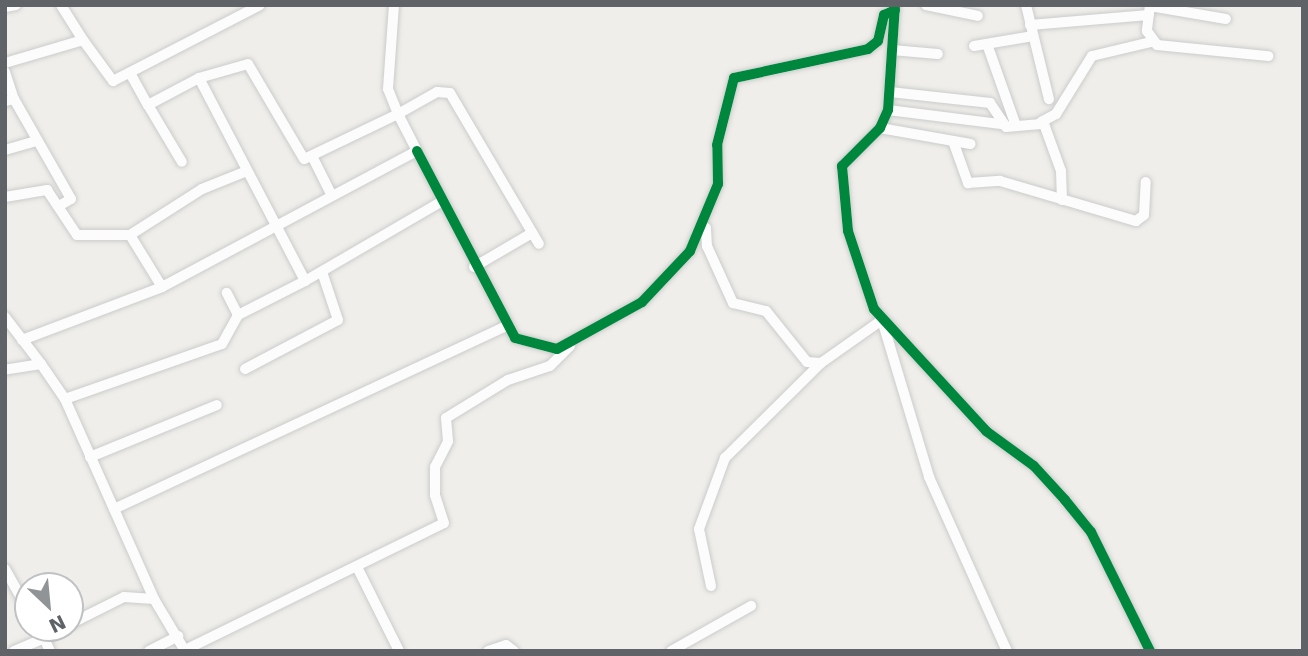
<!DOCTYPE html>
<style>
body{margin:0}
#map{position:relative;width:1308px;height:656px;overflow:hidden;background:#efeeea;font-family:"DejaVu Sans",sans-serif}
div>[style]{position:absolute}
.roads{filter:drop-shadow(0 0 2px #cbcccc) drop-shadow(0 0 2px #cbcccc)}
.minor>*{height:10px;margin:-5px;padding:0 5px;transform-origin:5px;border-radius:5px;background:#fdfcfc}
.cycleway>*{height:10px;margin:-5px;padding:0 5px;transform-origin:5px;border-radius:5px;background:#00873e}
span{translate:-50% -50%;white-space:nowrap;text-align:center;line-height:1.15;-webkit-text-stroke:7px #fff;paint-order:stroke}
.frame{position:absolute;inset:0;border:7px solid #5f6368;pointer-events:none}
.north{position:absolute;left:14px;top:572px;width:70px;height:70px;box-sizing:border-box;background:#fff;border:2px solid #bfc1c3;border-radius:50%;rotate:154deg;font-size:19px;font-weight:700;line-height:28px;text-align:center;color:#5f6368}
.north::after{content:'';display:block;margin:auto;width:24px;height:32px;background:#919496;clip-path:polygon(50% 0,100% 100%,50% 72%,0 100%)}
</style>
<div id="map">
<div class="roads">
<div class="minor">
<div style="left:394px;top:5px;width:84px;rotate:94.1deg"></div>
<div style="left:388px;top:89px;width:27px;rotate:68deg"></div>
<div style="left:398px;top:114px;width:45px;rotate:-29.4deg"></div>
<div style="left:437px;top:92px;width:13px;rotate:4deg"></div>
<div style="left:450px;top:93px;width:175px;rotate:59.5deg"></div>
<div style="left:895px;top:5px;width:105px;rotate:93.8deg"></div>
<div style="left:888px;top:110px;width:20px;rotate:114deg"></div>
<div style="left:880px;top:128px;width:54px;rotate:135deg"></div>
<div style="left:842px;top:166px;width:65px;rotate:84.7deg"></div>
<div style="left:848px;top:231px;width:82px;rotate:71.6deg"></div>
<div style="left:874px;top:309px;width:166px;rotate:47.4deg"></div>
<div style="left:986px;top:431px;width:59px;rotate:36.1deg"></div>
<div style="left:1034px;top:466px;width:46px;rotate:47.6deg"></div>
<div style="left:1065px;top:500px;width:41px;rotate:50.9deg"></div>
<div style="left:1091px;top:532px;width:133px;rotate:63.6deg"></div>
<div style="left:926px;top:5px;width:53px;rotate:11.9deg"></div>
<div style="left:1026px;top:5px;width:97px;rotate:76.3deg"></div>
<div style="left:1150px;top:5px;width:26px;rotate:97deg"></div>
<div style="left:1147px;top:31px;width:17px;rotate:54deg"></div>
<div style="left:1157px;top:45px;width:112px;rotate:5.7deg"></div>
<div style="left:1150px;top:6px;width:77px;rotate:9.7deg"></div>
<div style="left:5px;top:7px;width:11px;rotate:-10deg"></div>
<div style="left:1030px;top:25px;width:119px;rotate:-4.8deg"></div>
<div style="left:83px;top:40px;width:51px;rotate:53.8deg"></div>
<div style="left:113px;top:81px;width:165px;rotate:-27.3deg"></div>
<div style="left:987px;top:44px;width:87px;rotate:70.5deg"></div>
<div style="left:974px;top:46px;width:60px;rotate:-9.6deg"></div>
<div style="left:892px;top:50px;width:46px;rotate:5deg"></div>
<div style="left:5px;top:63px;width:81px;rotate:-16.4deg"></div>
<div style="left:83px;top:40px;width:41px;rotate:-122.2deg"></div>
<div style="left:5px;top:72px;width:28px;rotate:72deg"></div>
<div style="left:14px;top:99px;width:9px;rotate:167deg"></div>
<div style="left:130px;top:73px;width:37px;rotate:61deg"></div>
<div style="left:148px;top:105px;width:58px;rotate:-27.9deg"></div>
<div style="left:199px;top:78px;width:229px;rotate:62.4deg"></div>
<div style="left:305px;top:281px;width:75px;rotate:153.1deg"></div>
<div style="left:238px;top:315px;width:25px;rotate:-117deg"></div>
<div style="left:890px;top:92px;width:101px;rotate:6.3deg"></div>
<div style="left:990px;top:103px;width:29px;rotate:56deg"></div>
<div style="left:1006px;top:127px;width:38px;rotate:-5deg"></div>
<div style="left:1044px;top:124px;width:50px;rotate:70.1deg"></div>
<div style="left:1061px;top:171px;width:29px;rotate:88deg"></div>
<div style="left:14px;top:99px;width:115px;rotate:60.3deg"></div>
<div style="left:71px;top:199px;width:14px;rotate:150deg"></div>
<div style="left:148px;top:105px;width:66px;rotate:59.2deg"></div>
<div style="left:888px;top:110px;width:114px;rotate:7.1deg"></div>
<div style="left:1041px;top:122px;width:17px;rotate:-28deg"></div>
<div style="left:1056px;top:114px;width:68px;rotate:-58.2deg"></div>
<div style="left:1092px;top:56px;width:61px;rotate:-13.3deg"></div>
<div style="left:880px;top:128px;width:92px;rotate:10deg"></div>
<div style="left:953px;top:141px;width:45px;rotate:70.3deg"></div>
<div style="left:968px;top:183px;width:32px;rotate:-4deg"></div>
<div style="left:1000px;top:181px;width:142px;rotate:16.4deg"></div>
<div style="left:1136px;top:221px;width:10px;rotate:-37deg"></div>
<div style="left:1144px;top:215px;width:33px;rotate:-87deg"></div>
<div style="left:5px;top:150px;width:32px;rotate:-16deg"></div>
<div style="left:417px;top:151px;width:211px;rotate:62.3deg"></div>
<div style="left:515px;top:338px;width:43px;rotate:14.7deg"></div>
<div style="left:557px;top:349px;width:97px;rotate:-28.9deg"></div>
<div style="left:642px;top:302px;width:70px;rotate:-46.7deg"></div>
<div style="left:690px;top:251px;width:73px;rotate:-67.3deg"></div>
<div style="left:718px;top:184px;width:39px;rotate:-91deg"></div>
<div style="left:717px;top:145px;width:69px;rotate:-75.8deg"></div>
<div style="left:734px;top:78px;width:137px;rotate:-12.2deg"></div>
<div style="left:868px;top:49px;width:13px;rotate:-39deg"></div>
<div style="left:878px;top:41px;width:27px;rotate:-77deg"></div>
<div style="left:884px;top:15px;width:12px;rotate:-24deg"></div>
<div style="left:313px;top:158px;width:42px;rotate:63.4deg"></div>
<div style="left:5px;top:197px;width:43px;rotate:-9.5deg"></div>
<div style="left:47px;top:190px;width:54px;rotate:56.3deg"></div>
<div style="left:77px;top:235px;width:53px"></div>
<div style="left:706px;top:228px;width:18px;rotate:87deg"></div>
<div style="left:707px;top:246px;width:63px;rotate:65.5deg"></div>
<div style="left:733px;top:303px;width:34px;rotate:14deg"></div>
<div style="left:766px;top:311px;width:65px;rotate:51.2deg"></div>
<div style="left:807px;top:362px;width:14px;rotate:4deg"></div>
<div style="left:821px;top:363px;width:75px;rotate:-35.2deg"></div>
<div style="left:474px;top:267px;width:67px;rotate:-30.4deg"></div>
<div style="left:305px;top:281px;width:157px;rotate:-30.2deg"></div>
<div style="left:162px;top:287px;width:289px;rotate:-28.1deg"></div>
<div style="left:417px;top:151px;width:42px;rotate:-117.2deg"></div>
<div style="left:398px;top:114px;width:104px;rotate:154.4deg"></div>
<div style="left:304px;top:159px;width:110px;rotate:-120.5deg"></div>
<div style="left:248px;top:64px;width:51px;rotate:164.1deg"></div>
<div style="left:5px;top:317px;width:59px;rotate:52.5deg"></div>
<div style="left:41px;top:364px;width:36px;rotate:171deg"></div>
<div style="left:882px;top:320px;width:164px;rotate:73.3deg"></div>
<div style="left:929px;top:477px;width:191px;rotate:65.9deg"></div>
<div style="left:22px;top:340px;width:150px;rotate:-20.7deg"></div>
<div style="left:162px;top:287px;width:61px;rotate:-121.6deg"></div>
<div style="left:130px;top:235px;width:85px;rotate:-32.6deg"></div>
<div style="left:202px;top:189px;width:48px;rotate:-21.8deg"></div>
<div style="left:41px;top:364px;width:42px;rotate:55.6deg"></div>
<div style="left:65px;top:399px;width:219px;rotate:66deg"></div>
<div style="left:245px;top:369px;width:105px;rotate:-27.8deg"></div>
<div style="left:338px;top:320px;width:51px;rotate:-108.4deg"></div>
<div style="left:65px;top:399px;width:166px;rotate:-19.3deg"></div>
<div style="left:222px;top:344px;width:33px;rotate:-61deg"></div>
<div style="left:90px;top:457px;width:137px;rotate:-22.3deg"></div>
<div style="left:114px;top:509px;width:434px;rotate:-25deg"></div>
<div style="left:357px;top:567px;width:94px;rotate:63.4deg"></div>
<div style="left:5px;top:569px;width:47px;rotate:60.7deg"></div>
<div style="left:711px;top:586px;width:58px;rotate:-101.9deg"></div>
<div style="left:699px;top:529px;width:76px;rotate:-69.9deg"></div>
<div style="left:725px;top:458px;width:135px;rotate:-44.7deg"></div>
<div style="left:70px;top:624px;width:60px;rotate:-26.6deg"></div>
<div style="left:124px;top:597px;width:30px;rotate:4deg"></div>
<div style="left:154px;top:599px;width:61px;rotate:59.2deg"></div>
<div style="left:185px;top:650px;width:288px;rotate:-26.1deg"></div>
<div style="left:444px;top:523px;width:29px;rotate:-108deg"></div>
<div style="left:435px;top:495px;width:28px;rotate:-90deg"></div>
<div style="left:435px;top:467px;width:29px;rotate:-63deg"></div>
<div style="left:448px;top:441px;width:23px;rotate:-95deg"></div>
<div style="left:446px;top:418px;width:73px;rotate:-31.5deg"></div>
<div style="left:508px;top:380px;width:44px;rotate:-18.4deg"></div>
<div style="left:550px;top:366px;width:28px;rotate:-45deg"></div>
<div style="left:14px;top:651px;width:33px;rotate:-23deg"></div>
<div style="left:44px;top:638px;width:12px;rotate:-121deg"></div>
<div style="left:50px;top:651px;width:14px;rotate:-115deg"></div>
<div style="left:44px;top:638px;width:21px;rotate:-29deg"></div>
<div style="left:149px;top:651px;width:33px;rotate:-27deg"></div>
<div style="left:488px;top:651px;width:19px;rotate:-18deg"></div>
<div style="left:506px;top:645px;width:10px;rotate:37deg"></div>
<div style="left:671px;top:651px;width:92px;rotate:-29.4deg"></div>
</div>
</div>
<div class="cycleway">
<div style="left:895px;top:5px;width:105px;rotate:93.8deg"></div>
<div style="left:888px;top:110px;width:20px;rotate:114deg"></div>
<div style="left:880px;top:128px;width:54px;rotate:135deg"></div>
<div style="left:842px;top:166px;width:65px;rotate:84.7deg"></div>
<div style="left:848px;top:231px;width:82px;rotate:71.6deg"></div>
<div style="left:874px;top:309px;width:166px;rotate:47.4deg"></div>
<div style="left:986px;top:431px;width:59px;rotate:36.1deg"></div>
<div style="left:1034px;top:466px;width:46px;rotate:47.6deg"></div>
<div style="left:1065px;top:500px;width:41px;rotate:50.9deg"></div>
<div style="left:1091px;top:532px;width:133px;rotate:63.6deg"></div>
<div style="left:417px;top:151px;width:211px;rotate:62.3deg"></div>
<div style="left:515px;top:338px;width:43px;rotate:14.7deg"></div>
<div style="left:557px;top:349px;width:97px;rotate:-28.9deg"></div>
<div style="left:642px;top:302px;width:70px;rotate:-46.7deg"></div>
<div style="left:690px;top:251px;width:73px;rotate:-67.3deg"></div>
<div style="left:718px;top:184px;width:39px;rotate:-91deg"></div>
<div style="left:717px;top:145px;width:69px;rotate:-75.8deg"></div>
<div style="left:734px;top:78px;width:137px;rotate:-12.2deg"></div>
<div style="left:868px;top:49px;width:13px;rotate:-39deg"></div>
<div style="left:878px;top:41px;width:27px;rotate:-77deg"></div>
<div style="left:884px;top:15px;width:12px;rotate:-24deg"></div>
</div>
<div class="frame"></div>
<div class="north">N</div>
</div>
